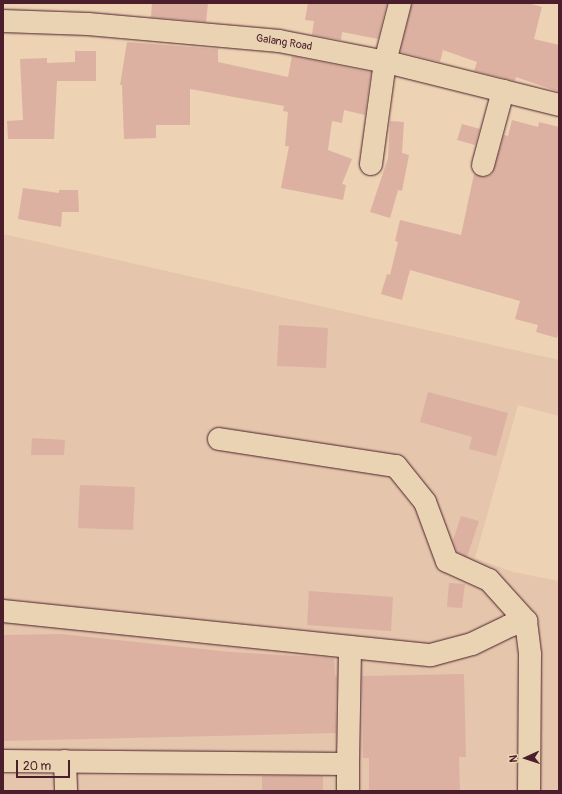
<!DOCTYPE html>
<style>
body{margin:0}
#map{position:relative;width:562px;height:794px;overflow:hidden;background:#edd2b3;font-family:Pangolin,sans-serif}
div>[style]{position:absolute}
.built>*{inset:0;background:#e5c5ab}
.building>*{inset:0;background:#dcb1a1}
.roads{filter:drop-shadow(0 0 1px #4a1f2b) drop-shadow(0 0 1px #4a1f2b)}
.minor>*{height:22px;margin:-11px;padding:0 11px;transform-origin:11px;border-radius:11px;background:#ead3b2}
span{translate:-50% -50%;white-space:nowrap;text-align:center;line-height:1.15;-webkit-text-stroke:3px #ead3b2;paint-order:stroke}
.street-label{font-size:11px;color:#4a1f2b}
.frame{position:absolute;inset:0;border:4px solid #4a1f2b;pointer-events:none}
.north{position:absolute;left:506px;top:738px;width:40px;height:40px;-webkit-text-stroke:3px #ead3b2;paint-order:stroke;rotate:267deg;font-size:11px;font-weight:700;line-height:16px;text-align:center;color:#4a1f2b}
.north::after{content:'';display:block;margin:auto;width:14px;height:18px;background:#4a1f2b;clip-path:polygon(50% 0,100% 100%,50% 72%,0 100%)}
.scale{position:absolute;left:16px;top:760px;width:54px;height:18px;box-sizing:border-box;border:2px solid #4a1f2b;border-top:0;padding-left:5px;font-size:12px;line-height:14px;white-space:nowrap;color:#4a1f2b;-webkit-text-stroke:3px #ead3b2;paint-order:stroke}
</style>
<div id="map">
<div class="built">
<div style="clip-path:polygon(3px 234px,559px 360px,559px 416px,518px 405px,475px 558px,513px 572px,559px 581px,559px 791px,3px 791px)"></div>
</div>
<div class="building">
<div style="clip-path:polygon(152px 3px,208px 3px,206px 22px,151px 17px)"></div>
<div style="clip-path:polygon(308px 3px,387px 3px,378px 39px,342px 32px,341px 40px,312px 35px,314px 21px,305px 20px)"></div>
<div style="clip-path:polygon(412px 3px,528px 3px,542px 7px,534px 39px,559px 45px,559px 92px,516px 77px,515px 81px,474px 71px,477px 62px,443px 50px,440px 62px,400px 52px)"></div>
<div style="clip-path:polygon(127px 42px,218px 49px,218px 62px,288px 77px,292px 56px,371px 72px,365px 115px,344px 110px,342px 123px,332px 121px,328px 150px,352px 159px,342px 184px,346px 185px,343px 200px,281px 188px,289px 146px,285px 146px,288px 112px,283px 111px,284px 106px,190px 89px,190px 125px,156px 125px,156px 138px,124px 139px,122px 85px,120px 85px)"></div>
<div style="clip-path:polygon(75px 51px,96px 51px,96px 81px,57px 81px,54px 139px,8px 139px,7px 121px,23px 120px,20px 59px,47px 58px,47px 63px,75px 62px)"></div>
<div style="clip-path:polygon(512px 120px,538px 127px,539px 122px,559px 127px,559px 329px,557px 338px,536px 332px,538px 325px,515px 319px,520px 301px,410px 270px,402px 300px,381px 294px,387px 274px,390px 275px,398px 242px,395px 241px,400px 220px,461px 235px,474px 174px,486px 177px,492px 174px,504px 135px,508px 136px)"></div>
<div style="clip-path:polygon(390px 121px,404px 122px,402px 153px,409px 155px,402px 191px,398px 190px,390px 218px,370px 212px,388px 158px)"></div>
<div style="clip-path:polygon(462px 124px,480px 129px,475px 145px,457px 140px)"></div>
<div style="clip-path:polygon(23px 188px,59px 193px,59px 190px,78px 190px,79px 212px,62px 212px,61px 227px,18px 219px)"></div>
<div style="clip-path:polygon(279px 325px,328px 328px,326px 368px,277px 366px)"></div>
<div style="clip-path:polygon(428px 392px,508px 413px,496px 456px,469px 449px,472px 437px,420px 422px)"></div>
<div style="clip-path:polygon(32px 438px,65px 440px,64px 455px,31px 455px)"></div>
<div style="clip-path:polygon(80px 485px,135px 487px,133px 530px,78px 528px)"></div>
<div style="clip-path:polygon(461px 516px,479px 521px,467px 557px,457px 552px,453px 540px)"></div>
<div style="clip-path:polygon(449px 583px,465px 584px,462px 608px,447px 607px)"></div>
<div style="clip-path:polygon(309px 591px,393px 597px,391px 631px,307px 625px)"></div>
<div style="clip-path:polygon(61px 634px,230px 652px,334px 658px,335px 676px,337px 676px,336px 733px,3px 741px,3px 635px)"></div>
<div style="clip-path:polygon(464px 674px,466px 757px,459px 757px,460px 791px,369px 791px,369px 758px,363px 758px,362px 676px)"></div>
<div style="clip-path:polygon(262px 776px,323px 776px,323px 791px,262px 791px)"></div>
</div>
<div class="roads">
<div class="minor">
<div style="left:3px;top:21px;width:85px;rotate:2deg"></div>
<div style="left:88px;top:24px;width:192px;rotate:5.1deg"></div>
<div style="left:279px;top:41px;width:114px;rotate:11.1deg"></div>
<div style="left:391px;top:63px;width:173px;rotate:14deg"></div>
<div style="left:371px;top:164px;width:103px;rotate:-82.2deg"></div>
<div style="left:385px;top:62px;width:61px;rotate:-75.7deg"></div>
<div style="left:483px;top:165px;width:77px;rotate:-74.9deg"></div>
<div style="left:219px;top:439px;width:179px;rotate:8.7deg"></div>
<div style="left:396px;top:466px;width:46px;rotate:51.1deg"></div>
<div style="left:425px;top:502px;width:63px;rotate:69.6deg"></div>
<div style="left:447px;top:561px;width:46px;rotate:24.3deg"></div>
<div style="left:489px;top:580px;width:55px;rotate:47.9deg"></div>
<div style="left:526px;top:621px;width:34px;rotate:83deg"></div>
<div style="left:530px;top:655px;width:136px;rotate:90.4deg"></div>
<div style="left:3px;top:611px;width:430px;rotate:5.9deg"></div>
<div style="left:431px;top:655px;width:42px;rotate:-15deg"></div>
<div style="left:472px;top:644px;width:41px;rotate:-25.9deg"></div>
<div style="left:509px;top:626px;width:18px;rotate:-16deg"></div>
<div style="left:3px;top:761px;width:345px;rotate:0.5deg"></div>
<div style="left:348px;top:764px;width:27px;rotate:90deg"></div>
<div style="left:65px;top:761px;width:30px;rotate:88deg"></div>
<div style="left:348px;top:764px;width:117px;rotate:-89deg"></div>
</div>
</div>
<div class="street-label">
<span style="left:284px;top:43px;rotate:9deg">Galang Road</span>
</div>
<div class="frame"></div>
<div class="north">N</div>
<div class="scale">20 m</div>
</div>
